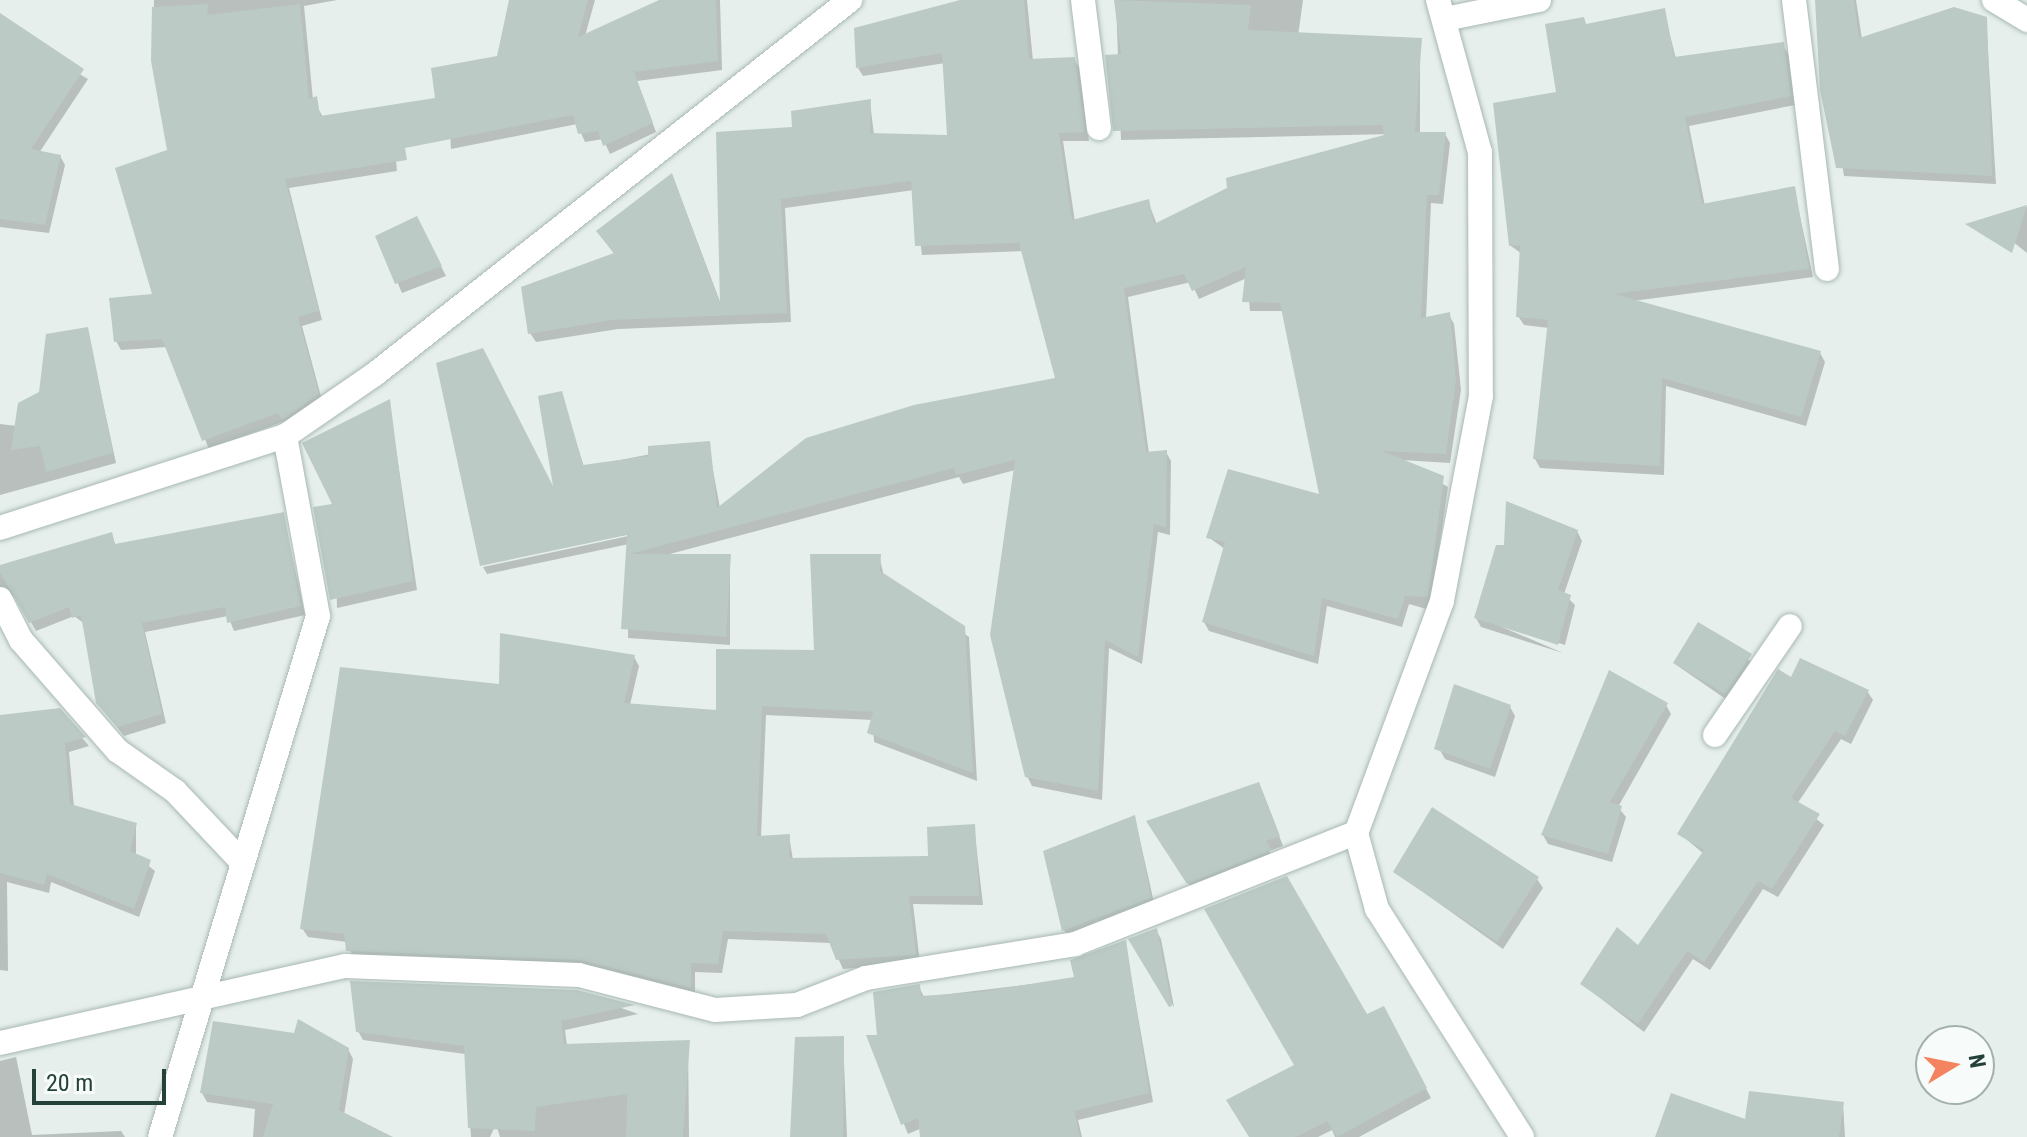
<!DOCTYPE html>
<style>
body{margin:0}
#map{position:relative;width:2027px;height:1137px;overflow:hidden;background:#e6efeb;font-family:"Roboto Condensed",sans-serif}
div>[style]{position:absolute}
.shadow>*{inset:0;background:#0003}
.building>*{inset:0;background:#bbcac4}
.roads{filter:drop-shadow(0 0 2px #a8b8b2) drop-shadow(0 0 2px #a8b8b2)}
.minor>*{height:24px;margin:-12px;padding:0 12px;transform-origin:12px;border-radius:12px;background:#fff}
span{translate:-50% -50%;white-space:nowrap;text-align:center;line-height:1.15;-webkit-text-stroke:7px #f7fbf9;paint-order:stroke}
.north{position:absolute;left:1915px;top:1025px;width:80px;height:80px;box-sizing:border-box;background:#f7fbf9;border:2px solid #a3b1ad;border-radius:50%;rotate:80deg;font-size:22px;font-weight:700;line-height:32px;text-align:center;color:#24423a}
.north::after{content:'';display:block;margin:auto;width:28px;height:36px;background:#f4845f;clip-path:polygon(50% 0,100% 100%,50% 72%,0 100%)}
.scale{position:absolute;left:32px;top:1069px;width:134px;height:36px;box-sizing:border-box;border:4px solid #24423a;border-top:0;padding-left:10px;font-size:24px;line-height:28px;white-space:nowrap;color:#24423a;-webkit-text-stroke:6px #f7fbf9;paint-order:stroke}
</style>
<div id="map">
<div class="shadow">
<div style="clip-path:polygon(154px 0,337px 0,304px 6px,313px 100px,323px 117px,392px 117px,397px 171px,289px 188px,322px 320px,302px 326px,323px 404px,289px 428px,285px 421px,209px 449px,167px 347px,121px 350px,116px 341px,155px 296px,170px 151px,153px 61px)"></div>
<div style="clip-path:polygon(511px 0,595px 0,585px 36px,664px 0,720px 0,722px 70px,637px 81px,656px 132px,610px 154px,603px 139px,585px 142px,577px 124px,451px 149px,446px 68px,498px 57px)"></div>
<div style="clip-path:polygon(984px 0,1027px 0,1033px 61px,1074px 59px,1079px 68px,1089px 141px,1063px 141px,1075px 222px,1148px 201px,1157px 225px,1392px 134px,1121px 140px,1116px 0,1303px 0,1298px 36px,1420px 40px,1420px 134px,1445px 134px,1450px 143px,1443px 204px,1431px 203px,1426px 319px,1449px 315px,1454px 324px,1461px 390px,1450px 463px,1402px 460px,1448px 487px,1430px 610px,1409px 604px,1402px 627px,1327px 606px,1318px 664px,1209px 631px,1204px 622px,1225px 549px,1208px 537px,1321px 497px,1283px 311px,1250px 311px,1247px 278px,1199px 299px,1191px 282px,1128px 297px,1149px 454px,1166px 452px,1171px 461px,1170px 535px,1158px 532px,1142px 664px,1109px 648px,1102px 800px,1032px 786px,1027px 776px,1015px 470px,963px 484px,959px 477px,666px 555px,730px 556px,730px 645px,628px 638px,629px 544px,487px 574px,483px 567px,638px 534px,555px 493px,561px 393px,584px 467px,708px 443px,720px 508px,1057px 380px,1024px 251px,922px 255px,914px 190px,785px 208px,791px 322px,618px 329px,536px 342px,530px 333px,615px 255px,598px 232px,676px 185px,722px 307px,794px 129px,870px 102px,874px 135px,949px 137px,945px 63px,863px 76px,858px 68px)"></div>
<div style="clip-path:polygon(1817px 0,1856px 0,1862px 39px,1986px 18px,1996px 184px,1844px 176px)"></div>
<div style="clip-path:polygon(1664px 11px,1676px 59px,1783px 45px,1788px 54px,1795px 105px,1689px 126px,1705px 206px,1794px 188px,1813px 277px,1633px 301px,1820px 353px,1825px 362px,1806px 426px,1666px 386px,1664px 475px,1540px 468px,1535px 459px,1549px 328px,1524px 325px,1518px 316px,1522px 254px,1511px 246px,1587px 26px)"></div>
<div style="clip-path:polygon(0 28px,88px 79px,39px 153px,60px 156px,65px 165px,49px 233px,0 227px)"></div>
<div style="clip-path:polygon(2027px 207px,2027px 253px,2012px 241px,2019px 209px)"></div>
<div style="clip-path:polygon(421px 227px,446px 276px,402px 293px,378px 237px)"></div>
<div style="clip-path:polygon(87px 329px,116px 463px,0 495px,0 424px,17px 426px)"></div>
<div style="clip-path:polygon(389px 402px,417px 590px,337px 608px,335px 506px)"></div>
<div style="clip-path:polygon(283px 514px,305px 615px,234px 631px,228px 616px,145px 632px,166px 723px,124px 736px,98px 703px,85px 624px,74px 616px,36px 631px,16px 596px,0 594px,0 568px,111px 534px,116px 546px)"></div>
<div style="clip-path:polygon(1577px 531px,1582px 541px,1564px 594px,1575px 605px,1565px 645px,1481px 618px,1563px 653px,1481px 627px,1476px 618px)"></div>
<div style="clip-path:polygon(879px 556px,884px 576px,969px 637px,977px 781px,874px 742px,873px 720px,766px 715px,761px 837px,789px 836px,793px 860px,930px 857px,974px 826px,983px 905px,913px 904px,920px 963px,843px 969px,831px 943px,728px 939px,722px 973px,695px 972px,695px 996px,354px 960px,347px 942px,308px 937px,302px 928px,501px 686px,634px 657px,639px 666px,630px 705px,718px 712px,816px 652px)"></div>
<div style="clip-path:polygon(1699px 625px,1756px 665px,1730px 702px,1675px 664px)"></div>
<div style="clip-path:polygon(1792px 680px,1867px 691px,1873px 700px,1851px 744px,1841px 739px,1797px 804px,1824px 825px,1778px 897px,1763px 889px,1710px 970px,1693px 959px,1644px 1032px,1582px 984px,1638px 948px,1704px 854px,1680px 834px)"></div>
<div style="clip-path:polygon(1666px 705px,1671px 714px,1618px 807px,1626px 817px,1612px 862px,1548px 844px,1543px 835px)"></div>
<div style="clip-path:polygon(1510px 707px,1515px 716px,1495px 777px,1445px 759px,1440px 750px)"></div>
<div style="clip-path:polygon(59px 710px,89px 746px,69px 752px,74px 807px,136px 825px,136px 856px,155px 871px,139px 917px,51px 882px,49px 893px,7px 882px,8px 971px,0 970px,0 717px)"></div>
<div style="clip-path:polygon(1263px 793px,1283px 846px,1269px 851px,1275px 860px,1194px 892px,1154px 830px)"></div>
<div style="clip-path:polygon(1135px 818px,1155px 907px,1069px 939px,1064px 930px)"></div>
<div style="clip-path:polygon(1395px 872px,1537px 879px,1543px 888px,1503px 949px)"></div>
<div style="clip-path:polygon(1156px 930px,1161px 939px,1174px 1007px,1135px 949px)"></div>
<div style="clip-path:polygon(1125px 942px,1153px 1102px,1078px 1120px,1082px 1137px,1022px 1137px,1007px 1091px,908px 1134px,869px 1037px,879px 1037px,919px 987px,924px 997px,1076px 979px)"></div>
<div style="clip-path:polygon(577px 992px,638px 1014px,565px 1030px,567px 1046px,688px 1042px,689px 1137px,500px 1137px,496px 1124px,490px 1137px,471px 1137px,465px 1054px,363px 1040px,358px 1031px)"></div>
<div style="clip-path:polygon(1384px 1009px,1431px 1098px,1359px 1137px,1335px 1137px,1332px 1130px,1318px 1137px,1251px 1137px,1366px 1016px)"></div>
<div style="clip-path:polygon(843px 1038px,847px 1137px,792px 1137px)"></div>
<div style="clip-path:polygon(348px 1049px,353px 1059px,344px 1115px,389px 1137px,253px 1137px,255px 1109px,207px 1102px,202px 1093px)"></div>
<div style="clip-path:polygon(16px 1057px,32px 1135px,121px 1131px,125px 1137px,0 1137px,0 1061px)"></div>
<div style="clip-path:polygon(1843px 1104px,1845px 1137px,1794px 1137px)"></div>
</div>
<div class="building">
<div style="clip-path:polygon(509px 0,588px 0,578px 37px,659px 0,716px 0,718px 61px,634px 72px,653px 123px,603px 146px,598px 131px,578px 134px,573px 115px,405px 148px,407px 160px,285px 179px,319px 311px,298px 317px,319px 394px,282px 420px,278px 413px,202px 441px,162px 339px,114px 342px,109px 298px,152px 294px,115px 168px,167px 150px,151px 61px,152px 7px,208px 4px,207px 15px,300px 4px,309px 99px,317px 96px,320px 116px,435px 98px,431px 68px,497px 56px)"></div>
<div style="clip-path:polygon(960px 0,1024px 0,1029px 59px,1075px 57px,1085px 132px,1059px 133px,1072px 220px,1149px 199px,1154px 224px,1227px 188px,1226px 178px,1384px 135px,1382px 125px,1113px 131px,1105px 55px,1121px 54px,1114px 0,1251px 5px,1248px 30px,1422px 38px,1415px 132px,1446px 132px,1439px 195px,1427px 195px,1421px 318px,1450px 312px,1456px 379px,1446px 454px,1382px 451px,1444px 476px,1428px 597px,1405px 596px,1398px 619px,1322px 598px,1314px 656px,1202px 622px,1225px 542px,1206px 538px,1228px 469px,1319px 494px,1280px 303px,1242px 302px,1246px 267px,1192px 291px,1184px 274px,1124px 288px,1146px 452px,1167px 450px,1166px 527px,1154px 524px,1138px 657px,1105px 640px,1098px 791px,1025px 777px,990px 635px,1015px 460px,956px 475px,954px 468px,630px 554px,731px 554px,726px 637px,621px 629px,627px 535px,480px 566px,436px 363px,483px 348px,553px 486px,538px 396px,562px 391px,583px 465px,648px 456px,648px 446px,710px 441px,717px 508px,806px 438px,914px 405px,1055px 378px,1019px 243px,915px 246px,911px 181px,781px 199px,787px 313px,612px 320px,528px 334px,521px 287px,614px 253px,596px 231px,672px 173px,720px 304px,716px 132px,792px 127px,791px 111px,871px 99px,870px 133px,947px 135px,942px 53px,856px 68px,854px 28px)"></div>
<div style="clip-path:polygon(1815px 0,1854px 0,1859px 38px,1954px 7px,1987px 17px,1992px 176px,1836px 168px,1820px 90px)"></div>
<div style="clip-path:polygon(1665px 8px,1674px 57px,1784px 42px,1791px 96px,1685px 117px,1702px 204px,1795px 186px,1809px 269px,1614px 294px,1821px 351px,1801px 417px,1662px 378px,1660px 466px,1533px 459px,1548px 320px,1516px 317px,1520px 245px,1509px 246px,1493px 103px,1556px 92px,1545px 24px,1584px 17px,1586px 24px)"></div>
<div style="clip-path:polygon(0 13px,84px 69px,31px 149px,61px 155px,45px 225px,0 219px)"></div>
<div style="clip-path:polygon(2027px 205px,2012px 253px,1965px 224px)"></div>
<div style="clip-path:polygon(417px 216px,442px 266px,395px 284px,375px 236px)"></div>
<div style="clip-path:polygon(88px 327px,113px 453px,46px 472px,40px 446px,11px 450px,18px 403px,39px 392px,46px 334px)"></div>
<div style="clip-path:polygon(390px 399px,413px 581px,330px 600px,313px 507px,332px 504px,302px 443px)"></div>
<div style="clip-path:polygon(1506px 501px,1578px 530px,1558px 590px,1571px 595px,1558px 645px,1474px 618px,1496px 545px,1504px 545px)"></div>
<div style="clip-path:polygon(284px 512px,301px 606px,227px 623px,225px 607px,142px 623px,162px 714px,117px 727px,96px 703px,81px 615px,72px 618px,69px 607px,29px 623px,0 572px,0 565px,112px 532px,115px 544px)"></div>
<div style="clip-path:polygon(810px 554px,881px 554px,880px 571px,965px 626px,973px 773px,867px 733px,873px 712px,762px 706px,757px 836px,790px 834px,789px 858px,928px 856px,927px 827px,975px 824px,979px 896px,909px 896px,916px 955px,836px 960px,826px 934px,723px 931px,718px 964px,691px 963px,691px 988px,580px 960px,346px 951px,344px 934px,300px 929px,340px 667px,499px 684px,500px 633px,635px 655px,624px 703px,716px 710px,716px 649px,814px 650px)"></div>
<div style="clip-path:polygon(1698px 622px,1752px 654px,1725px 694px,1673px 663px)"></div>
<div style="clip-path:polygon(1800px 658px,1869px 690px,1845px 736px,1835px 731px,1791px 798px,1820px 814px,1772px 889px,1758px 881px,1704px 962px,1687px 951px,1638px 1024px,1580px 984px,1617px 927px,1638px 945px,1704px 850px,1677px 834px,1778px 669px,1791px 677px)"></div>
<div style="clip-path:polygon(1609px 670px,1668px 703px,1610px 802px,1622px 806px,1608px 854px,1541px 835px)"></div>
<div style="clip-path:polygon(1454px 684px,1511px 705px,1490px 769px,1434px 749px)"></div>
<div style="clip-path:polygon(60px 708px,86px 737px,65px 743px,70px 804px,137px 823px,130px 851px,151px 860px,134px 909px,47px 874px,44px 885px,0 873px,0 715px)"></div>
<div style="clip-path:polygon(1259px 782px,1280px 836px,1266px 841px,1272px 850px,1187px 884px,1146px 821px)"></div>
<div style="clip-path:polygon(1432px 807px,1539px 877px,1497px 942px,1393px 872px)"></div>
<div style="clip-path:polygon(1135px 815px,1151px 898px,1062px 931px,1043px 851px)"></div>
<div style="clip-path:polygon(1287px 876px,1367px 1014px,1384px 1006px,1427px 1088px,1337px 1137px,1327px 1121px,1295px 1137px,1249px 1137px,1226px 1100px,1294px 1065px,1204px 909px)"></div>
<div style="clip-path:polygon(1157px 928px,1172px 1006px,1169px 1007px,1128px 939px)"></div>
<div style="clip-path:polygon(1126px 940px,1149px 1093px,1074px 1111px,1080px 1137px,920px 1137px,918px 1118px,901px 1125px,866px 1035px,877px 1035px,873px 992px,920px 984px,921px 996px,980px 992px,1074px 977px,1070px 960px)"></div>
<div style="clip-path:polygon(350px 981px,577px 990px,635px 1005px,561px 1021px,564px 1044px,690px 1040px,683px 1137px,626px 1137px,627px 1094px,536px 1107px,535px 1131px,468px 1128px,464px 1046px,356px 1032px)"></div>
<div style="clip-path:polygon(298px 1019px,349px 1048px,339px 1110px,393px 1137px,263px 1137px,273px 1104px,200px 1093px,213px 1021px,294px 1033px)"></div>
<div style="clip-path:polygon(844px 1036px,843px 1137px,790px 1137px,795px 1037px)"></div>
<div style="clip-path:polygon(1749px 1091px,1844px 1102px,1839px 1137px,1655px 1137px,1671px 1093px,1745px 1119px)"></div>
</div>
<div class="roads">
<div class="minor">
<div style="left:1083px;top:0;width:129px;rotate:82.9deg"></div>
<div style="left:1438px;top:0;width:158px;rotate:74.6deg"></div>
<div style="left:1480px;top:152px;width:244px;rotate:89.8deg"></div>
<div style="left:1481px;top:396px;width:209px;rotate:100.8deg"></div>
<div style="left:1442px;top:601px;width:247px;rotate:110.3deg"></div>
<div style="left:1356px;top:833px;width:79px;rotate:74.6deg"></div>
<div style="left:1377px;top:909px;width:270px;rotate:57.5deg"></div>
<div style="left:1794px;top:0;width:271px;rotate:83deg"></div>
<div style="left:1994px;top:0;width:39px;rotate:31deg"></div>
<div style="left:1445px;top:19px;width:96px;rotate:-11.4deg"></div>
<div style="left:0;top:528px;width:299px;rotate:-17.9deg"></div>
<div style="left:285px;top:436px;width:109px;rotate:-34.6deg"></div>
<div style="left:375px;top:374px;width:605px;rotate:-38.22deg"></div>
<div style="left:0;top:599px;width:46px;rotate:62.9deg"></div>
<div style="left:21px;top:640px;width:147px;rotate:48.9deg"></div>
<div style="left:118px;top:751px;width:70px;rotate:35.1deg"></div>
<div style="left:175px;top:791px;width:99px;rotate:46.6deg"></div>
<div style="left:1715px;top:735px;width:132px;rotate:-55.5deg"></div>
<div style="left:0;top:1043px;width:353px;rotate:-12.6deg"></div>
<div style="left:345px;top:966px;width:234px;rotate:2.2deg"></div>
<div style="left:579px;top:975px;width:140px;rotate:14.4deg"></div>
<div style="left:715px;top:1010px;width:82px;rotate:-3.5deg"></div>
<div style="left:797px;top:1005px;width:74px;rotate:-21.4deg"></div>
<div style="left:866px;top:978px;width:212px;rotate:-9.2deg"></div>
<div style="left:1075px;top:944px;width:302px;rotate:-21.6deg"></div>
<div style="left:160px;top:1137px;width:544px;rotate:-73.13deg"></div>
<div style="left:318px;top:616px;width:183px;rotate:-100.4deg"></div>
</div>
</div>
<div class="north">N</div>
<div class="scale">20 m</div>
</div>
